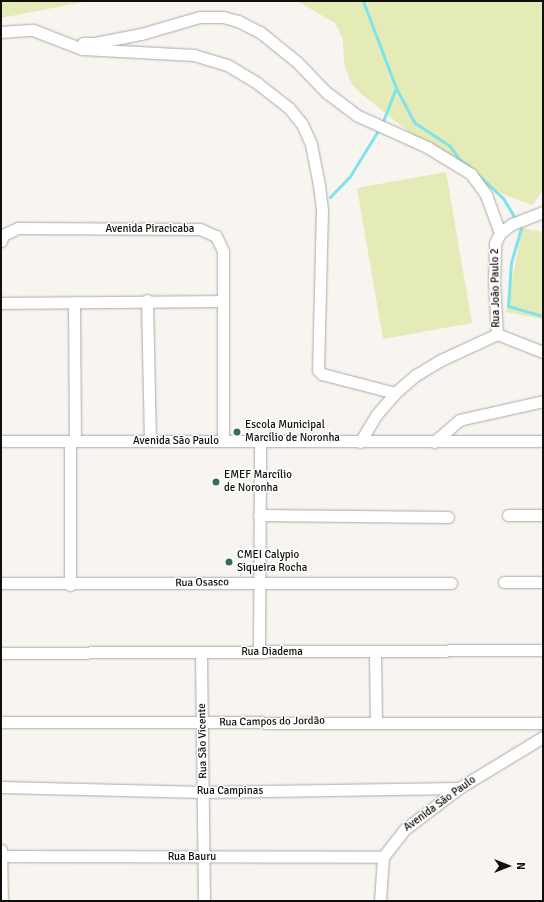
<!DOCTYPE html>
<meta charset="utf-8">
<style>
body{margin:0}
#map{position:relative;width:544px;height:902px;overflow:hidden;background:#f8f5f1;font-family:Signika,sans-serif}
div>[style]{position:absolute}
.green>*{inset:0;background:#e5ebb6}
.stream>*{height:3px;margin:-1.5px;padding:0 1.5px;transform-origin:1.5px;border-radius:1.5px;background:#80e3ec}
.roads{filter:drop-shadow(0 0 1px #aca9a6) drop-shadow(0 0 1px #aca9a6)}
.street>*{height:11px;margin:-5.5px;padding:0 5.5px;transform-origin:5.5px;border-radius:5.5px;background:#fff}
.dots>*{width:11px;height:11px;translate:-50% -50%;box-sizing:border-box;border:2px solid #fff;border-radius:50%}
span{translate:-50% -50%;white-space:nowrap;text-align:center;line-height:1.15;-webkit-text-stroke:3px #fff;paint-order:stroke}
.street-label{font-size:11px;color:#100f0e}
.poi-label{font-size:11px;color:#100f0e}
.left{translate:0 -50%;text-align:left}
.frame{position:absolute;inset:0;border:2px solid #100f0e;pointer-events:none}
.north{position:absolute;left:488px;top:846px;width:40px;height:40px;-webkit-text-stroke:3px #fff;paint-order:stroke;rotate:90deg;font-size:11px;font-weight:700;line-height:16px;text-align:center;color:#100f0e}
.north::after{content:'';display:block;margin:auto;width:14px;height:18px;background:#100f0e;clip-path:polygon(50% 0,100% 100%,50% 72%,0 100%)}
</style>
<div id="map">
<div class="green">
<div style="clip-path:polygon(1px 1px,89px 1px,1px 18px)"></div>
<div style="clip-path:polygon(297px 1px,543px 1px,543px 190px,532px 205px,507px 196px,487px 185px,470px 170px,418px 139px,359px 92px,351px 83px,344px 63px,343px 39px,335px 23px)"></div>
<div style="clip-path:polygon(446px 172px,472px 323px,383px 339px,357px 188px)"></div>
<div style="clip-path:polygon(522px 228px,543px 232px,543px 319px,506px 312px)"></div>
</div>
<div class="stream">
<div style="left:363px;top:1px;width:93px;rotate:69.2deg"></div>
<div style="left:396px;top:88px;width:40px;rotate:62deg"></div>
<div style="left:415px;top:123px;width:42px;rotate:33.3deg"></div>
<div style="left:450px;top:146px;width:16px;rotate:55deg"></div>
<div style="left:459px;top:159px;width:15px;rotate:37deg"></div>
<div style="left:382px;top:124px;width:39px;rotate:-69deg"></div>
<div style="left:475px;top:172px;width:38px;rotate:43deg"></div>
<div style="left:503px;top:198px;width:35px;rotate:59deg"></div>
<div style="left:521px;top:228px;width:36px;rotate:106deg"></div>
<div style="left:511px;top:263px;width:43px;rotate:94deg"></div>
<div style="left:508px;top:306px;width:36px;rotate:16deg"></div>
<div style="left:330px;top:197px;width:29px;rotate:-46deg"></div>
<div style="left:350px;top:176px;width:55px;rotate:-58.3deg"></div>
</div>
<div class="roads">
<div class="street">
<div style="left:1px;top:32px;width:32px;rotate:-4deg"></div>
<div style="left:33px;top:30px;width:53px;rotate:21.2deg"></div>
<div style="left:82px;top:49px;width:112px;rotate:3.1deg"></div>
<div style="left:194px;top:55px;width:37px;rotate:17deg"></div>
<div style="left:229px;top:66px;width:33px;rotate:31deg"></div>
<div style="left:257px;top:83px;width:41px;rotate:38deg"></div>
<div style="left:289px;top:108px;width:21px;rotate:51deg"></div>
<div style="left:302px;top:124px;width:22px;rotate:66deg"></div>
<div style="left:311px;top:144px;width:42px;rotate:79deg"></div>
<div style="left:319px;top:185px;width:24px;rotate:83deg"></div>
<div style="left:322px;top:209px;width:161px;rotate:91.4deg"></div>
<div style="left:318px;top:370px;width:6px;rotate:45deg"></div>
<div style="left:322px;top:374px;width:75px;rotate:14.6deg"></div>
<div style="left:83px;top:43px;width:12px"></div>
<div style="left:95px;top:43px;width:47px;rotate:-11.1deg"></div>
<div style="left:141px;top:34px;width:61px;rotate:-16.1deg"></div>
<div style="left:200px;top:17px;width:23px"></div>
<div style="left:223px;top:17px;width:16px;rotate:15deg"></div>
<div style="left:238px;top:21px;width:25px;rotate:27deg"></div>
<div style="left:260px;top:32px;width:48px;rotate:39deg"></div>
<div style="left:297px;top:62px;width:42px;rotate:46deg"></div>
<div style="left:326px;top:92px;width:38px;rotate:37deg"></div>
<div style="left:356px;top:115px;width:78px;rotate:24.3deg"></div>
<div style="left:427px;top:147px;width:52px;rotate:31.5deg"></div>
<div style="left:471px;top:174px;width:26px;rotate:54deg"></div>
<div style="left:486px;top:195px;width:40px;rotate:69.8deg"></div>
<div style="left:1px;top:241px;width:6px;rotate:-72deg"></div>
<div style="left:3px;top:235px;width:17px;rotate:-25deg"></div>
<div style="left:18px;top:228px;width:182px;rotate:0.3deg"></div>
<div style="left:200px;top:229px;width:17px;rotate:24deg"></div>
<div style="left:216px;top:236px;width:17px;rotate:65deg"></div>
<div style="left:223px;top:251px;width:190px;rotate:90deg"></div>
<div style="left:147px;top:300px;width:141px;rotate:88.8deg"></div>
<div style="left:74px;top:302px;width:139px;rotate:89.6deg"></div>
<div style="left:1px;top:303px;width:222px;rotate:-0.5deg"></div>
<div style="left:497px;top:334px;width:53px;rotate:-93.2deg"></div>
<div style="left:494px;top:281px;width:38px;rotate:-88deg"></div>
<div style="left:495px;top:243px;width:11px;rotate:-63deg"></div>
<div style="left:500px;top:233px;width:15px;rotate:-37deg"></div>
<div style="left:512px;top:224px;width:33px;rotate:-21deg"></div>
<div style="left:497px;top:334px;width:49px;rotate:21.4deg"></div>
<div style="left:1px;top:441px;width:542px"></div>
<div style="left:360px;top:442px;width:33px;rotate:-59deg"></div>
<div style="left:377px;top:414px;width:28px;rotate:-49deg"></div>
<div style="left:395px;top:393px;width:28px;rotate:-41deg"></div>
<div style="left:416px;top:375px;width:29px;rotate:-31deg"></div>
<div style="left:441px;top:360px;width:62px;rotate:-24.9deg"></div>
<div style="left:434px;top:442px;width:33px;rotate:-41deg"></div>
<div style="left:459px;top:420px;width:86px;rotate:-12.7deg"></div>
<div style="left:259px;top:515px;width:189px;rotate:0.6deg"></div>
<div style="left:508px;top:515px;width:35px"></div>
<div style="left:504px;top:582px;width:39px"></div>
<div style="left:1px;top:583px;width:450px"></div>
<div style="left:70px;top:585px;width:144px;rotate:-90deg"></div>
<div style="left:259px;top:652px;width:210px;rotate:-89.7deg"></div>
<div style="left:375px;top:652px;width:69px;rotate:89.2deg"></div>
<div style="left:1px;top:653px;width:542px;rotate:-0.32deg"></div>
<div style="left:201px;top:653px;width:248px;rotate:89.3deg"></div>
<div style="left:1px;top:722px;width:542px;rotate:0.11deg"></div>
<div style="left:1px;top:787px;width:202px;rotate:1.4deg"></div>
<div style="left:203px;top:792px;width:256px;rotate:-0.9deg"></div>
<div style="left:1px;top:850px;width:51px;rotate:88.9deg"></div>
<div style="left:1px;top:856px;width:382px;rotate:0.1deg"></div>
<div style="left:380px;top:901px;width:44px;rotate:-86.1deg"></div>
<div style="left:383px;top:857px;width:36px;rotate:-52deg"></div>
<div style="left:405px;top:829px;width:68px;rotate:-37.2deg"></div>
<div style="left:459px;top:788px;width:98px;rotate:-31.3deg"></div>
</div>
</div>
<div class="dots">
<div style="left:237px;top:432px;background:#366f57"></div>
<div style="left:216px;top:482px;background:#366f57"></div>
<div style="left:229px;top:562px;background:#366f57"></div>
</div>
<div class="street-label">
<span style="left:150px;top:229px">Avenida Piracicaba</span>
<span style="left:496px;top:288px;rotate:-91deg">Rua João Paulo 2</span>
<span style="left:176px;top:441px">Avenida São Paulo</span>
<span style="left:202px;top:583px;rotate:-1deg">Rua Osasco</span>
<span style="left:272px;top:652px">Rua Diadema</span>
<span style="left:272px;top:722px;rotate:-1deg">Rua Campos do Jordão</span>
<span style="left:203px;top:741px;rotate:-91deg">Rua São Vicente</span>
<span style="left:230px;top:791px">Rua Campinas</span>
<span style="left:440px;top:804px;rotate:-36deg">Avenida São Paulo</span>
<span style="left:192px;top:857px">Rua Bauru</span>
</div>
<div class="poi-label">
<span class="left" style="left:245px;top:432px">Escola Municipal<br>Marcílio de Noronha</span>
<span class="left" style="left:224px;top:482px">EMEF Marcílio<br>de Noronha</span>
<span class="left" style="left:237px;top:562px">CMEI Calypio<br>Siqueira Rocha</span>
</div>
<div class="frame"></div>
<div class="north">N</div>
</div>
